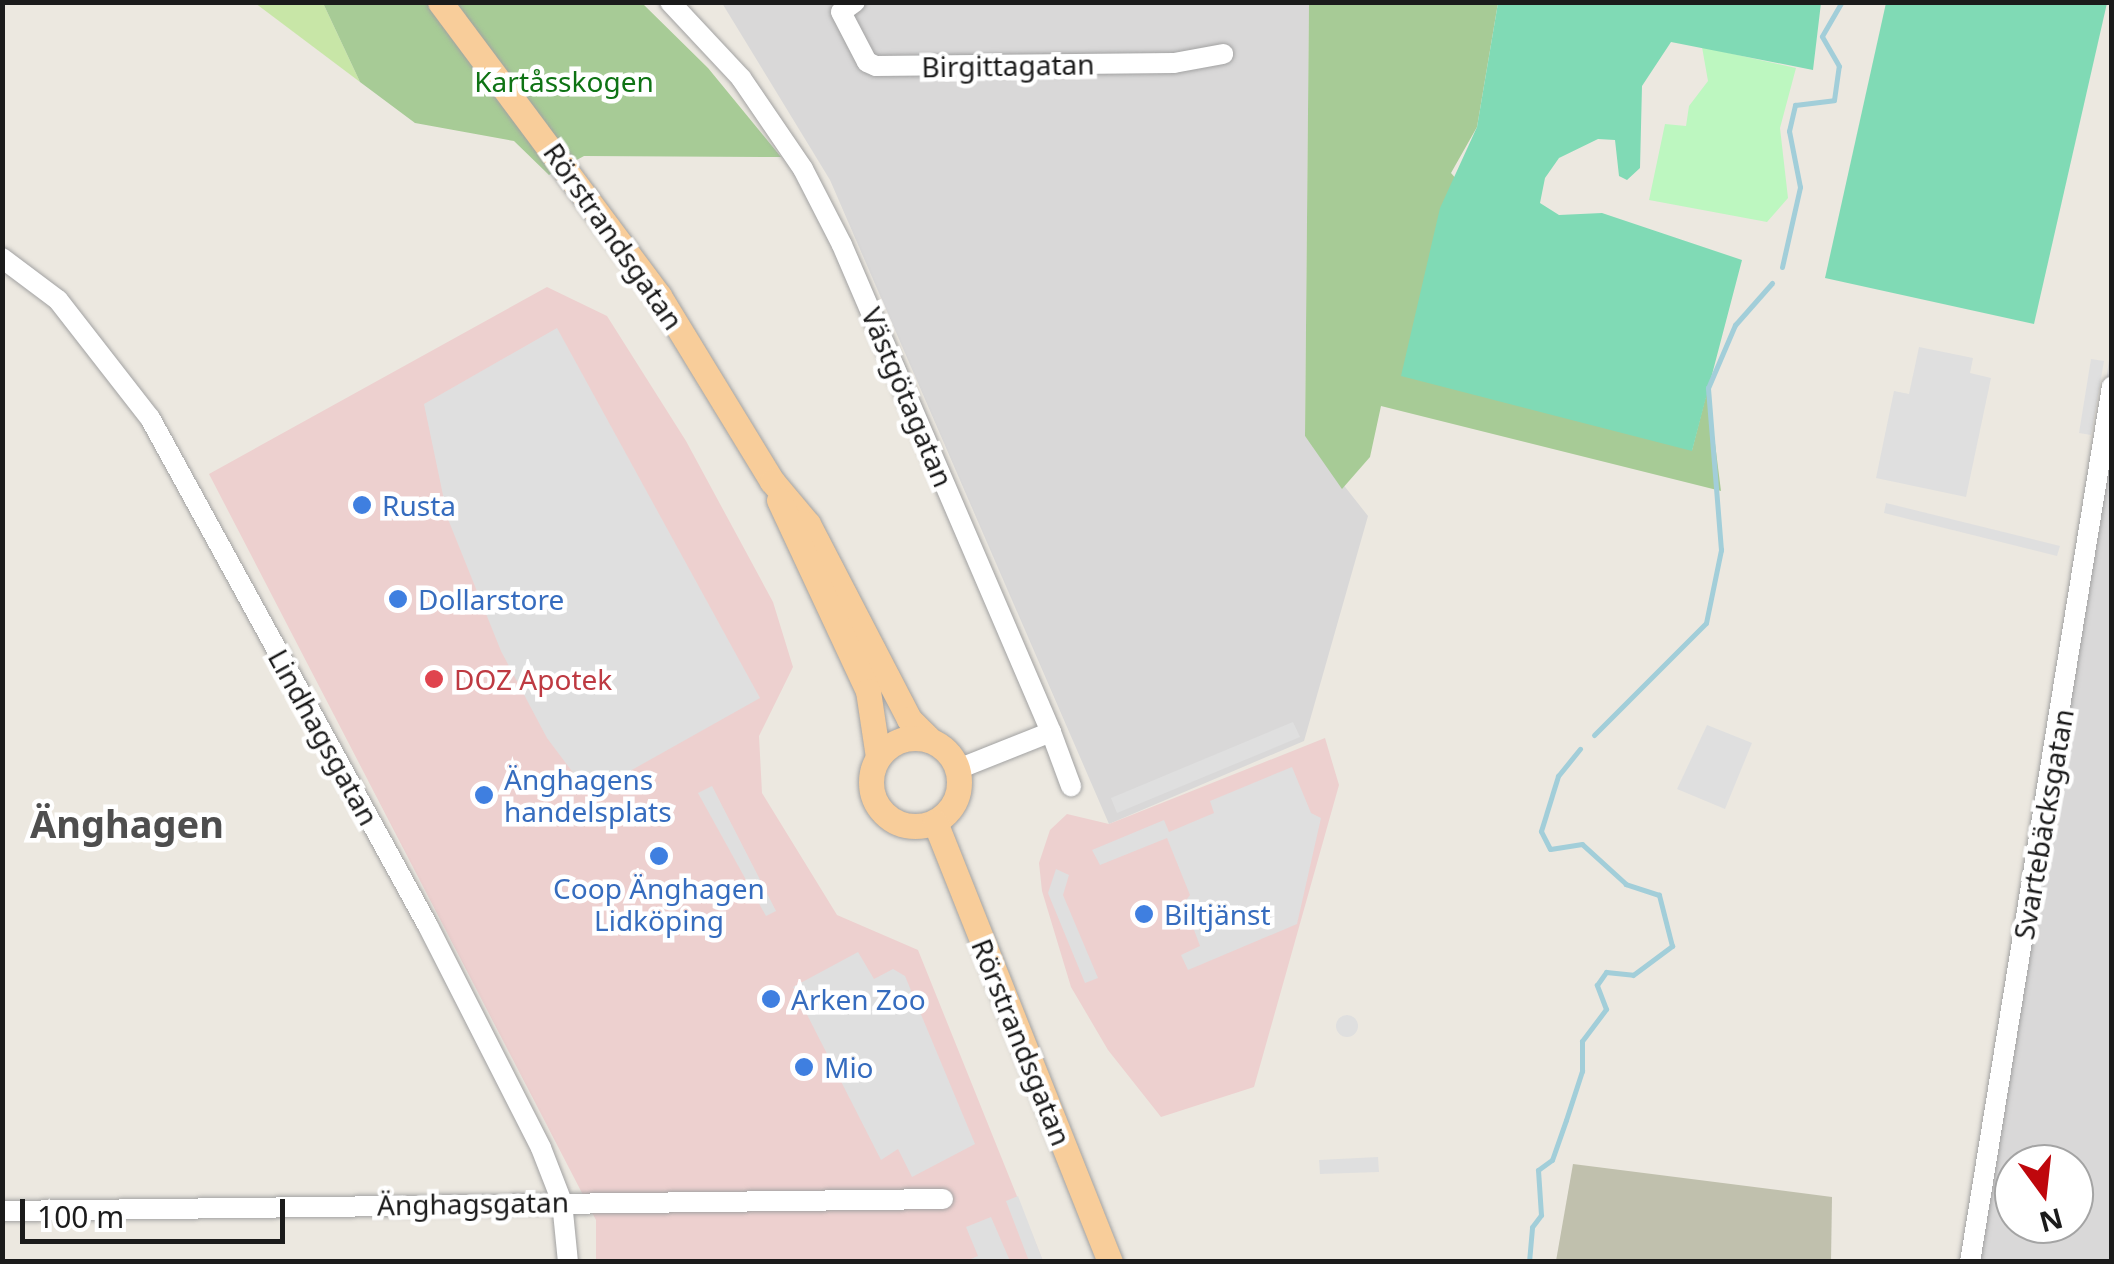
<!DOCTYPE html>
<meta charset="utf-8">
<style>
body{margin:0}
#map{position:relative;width:2114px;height:1264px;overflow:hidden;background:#ece8e0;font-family:"Noto Sans",sans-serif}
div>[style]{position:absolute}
.residential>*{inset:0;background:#d9d8d8}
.commercial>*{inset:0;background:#edd0cf}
.construction>*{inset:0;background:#c0c0ad}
.grass>*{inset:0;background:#c8e6a7}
.forest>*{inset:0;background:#a7cb96}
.park>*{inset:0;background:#bdf7c0}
.pitch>*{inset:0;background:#80dab5}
.parking>*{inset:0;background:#dfdfdf}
.round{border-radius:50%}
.stream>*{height:5px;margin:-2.5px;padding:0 2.5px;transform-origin:2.5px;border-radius:2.5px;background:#a2ced9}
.roads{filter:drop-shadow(0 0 2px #a2a2a2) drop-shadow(0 0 2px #a2a2a2)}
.minor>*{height:20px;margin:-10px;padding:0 10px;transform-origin:10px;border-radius:10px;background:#fff}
.major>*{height:25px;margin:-12.5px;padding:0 12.5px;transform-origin:12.5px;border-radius:12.5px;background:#f8cd9a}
.major>.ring{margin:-12.5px;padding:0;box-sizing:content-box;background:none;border:25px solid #f8cd9a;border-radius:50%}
.dots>*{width:28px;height:28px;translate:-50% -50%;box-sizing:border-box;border:5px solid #fff;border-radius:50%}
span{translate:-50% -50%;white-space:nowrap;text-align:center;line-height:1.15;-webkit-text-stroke:9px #fff;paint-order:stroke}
.street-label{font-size:28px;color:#1b1b1b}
.park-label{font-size:28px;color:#0e7314}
.shop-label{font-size:28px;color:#366cbe}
.left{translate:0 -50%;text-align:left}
.health-label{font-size:28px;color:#be3a42}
.district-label{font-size:38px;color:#4e4e4e;font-weight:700}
.frame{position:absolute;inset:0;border:5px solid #1b1b1b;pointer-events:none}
.north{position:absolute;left:1994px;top:1144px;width:100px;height:100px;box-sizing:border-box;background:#fff;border:2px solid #a4a4a4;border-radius:50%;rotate:165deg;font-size:28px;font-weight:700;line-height:40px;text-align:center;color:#1b1b1b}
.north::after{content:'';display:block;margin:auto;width:35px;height:45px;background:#bf070c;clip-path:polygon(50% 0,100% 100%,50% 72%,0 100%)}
.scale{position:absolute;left:20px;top:1199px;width:265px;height:45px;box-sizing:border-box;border:5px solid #1b1b1b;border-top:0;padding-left:12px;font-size:30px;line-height:35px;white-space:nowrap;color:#1b1b1b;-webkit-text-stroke:8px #fff;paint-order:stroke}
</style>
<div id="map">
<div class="residential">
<div style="clip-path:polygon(722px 3px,1309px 3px,1305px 436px,1368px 516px,1304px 741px,1109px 824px,830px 180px)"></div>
<div style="clip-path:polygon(evenodd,2109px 360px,2111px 1261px,1961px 1262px,2082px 558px,2109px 360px,2014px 1164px,2074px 1164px,2074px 1224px,2014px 1224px,2014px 1164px)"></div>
</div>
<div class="commercial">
<div style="clip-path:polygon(547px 287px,607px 316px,686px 441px,773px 602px,793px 667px,759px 736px,762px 793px,837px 915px,918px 950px,1043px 1261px,596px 1261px,596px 1220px,209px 474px)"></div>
<div style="clip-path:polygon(1325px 738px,1339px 785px,1254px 1087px,1161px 1117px,1108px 1050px,1071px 987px,1042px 891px,1039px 863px,1050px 830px,1067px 814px,1109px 824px)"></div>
</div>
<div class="construction">
<div style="clip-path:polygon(1573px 1164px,1832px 1197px,1831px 1261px,1556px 1261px)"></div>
</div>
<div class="grass">
<div style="clip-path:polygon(255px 3px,323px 3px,360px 82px)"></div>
</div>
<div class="forest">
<div style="clip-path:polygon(323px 3px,642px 3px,708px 68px,781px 157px,584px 156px,549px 175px,514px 141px,415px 123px,360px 82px)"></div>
<div style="clip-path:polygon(1309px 3px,1498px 3px,1477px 127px,1451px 173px,1692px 450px,1708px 388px,1721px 491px,1381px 406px,1370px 457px,1342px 489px,1305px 436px)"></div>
</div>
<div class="park">
<div style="clip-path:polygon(1702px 47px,1796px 68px,1780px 128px,1788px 198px,1767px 222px,1649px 200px,1665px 124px,1686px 126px,1689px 106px,1708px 81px)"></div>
</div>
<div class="pitch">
<div style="clip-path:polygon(1498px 3px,1821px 3px,1813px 70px,1671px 42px,1642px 86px,1640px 168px,1627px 180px,1619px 176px,1615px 140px,1598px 139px,1559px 158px,1545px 178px,1540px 203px,1559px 215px,1602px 213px,1742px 260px,1692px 451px,1401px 376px,1440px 208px,1477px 127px)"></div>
<div style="clip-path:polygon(1886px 3px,2107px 3px,2034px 324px,1825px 278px)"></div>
</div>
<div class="parking">
<div style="clip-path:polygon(557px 328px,760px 698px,589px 794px,547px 738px,501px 651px,448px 519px,424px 404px)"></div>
<div style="clip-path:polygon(1919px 347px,1973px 358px,1970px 373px,1991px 378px,1966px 497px,1876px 478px,1894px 391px,1909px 394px)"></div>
<div style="clip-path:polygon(2091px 359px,2104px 361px,2091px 435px,2079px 433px)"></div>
<div style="clip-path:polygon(1886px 503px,2060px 546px,2057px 556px,1884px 513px)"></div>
<div style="clip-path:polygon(1293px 722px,1300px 737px,1117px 813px,1111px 798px)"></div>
<div style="clip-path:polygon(1707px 725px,1752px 743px,1725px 809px,1677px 789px)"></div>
<div style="clip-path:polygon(1292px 767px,1311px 813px,1321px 818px,1297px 924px,1188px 970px,1181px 955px,1200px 946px,1184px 903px,1190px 895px,1167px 838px,1100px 865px,1092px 850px,1164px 820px,1169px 832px,1214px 813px,1210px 801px)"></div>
<div style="clip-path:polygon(712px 786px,776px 911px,766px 916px,698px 793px)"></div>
<div style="clip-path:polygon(1056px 869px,1069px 875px,1063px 895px,1098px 978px,1085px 983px,1048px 893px)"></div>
<div style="clip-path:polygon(858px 952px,874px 979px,893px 969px,905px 976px,975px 1144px,912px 1177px,898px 1149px,881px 1160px,793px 987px)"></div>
<div class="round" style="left:1336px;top:1015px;width:22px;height:22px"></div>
<div style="clip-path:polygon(1378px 1157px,1379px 1172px,1320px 1174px,1319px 1160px)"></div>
<div style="clip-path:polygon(1018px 1196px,1043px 1261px,1029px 1261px,1006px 1201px)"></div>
<div style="clip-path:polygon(991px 1217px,1010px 1261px,966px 1261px,978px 1256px,966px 1227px)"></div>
</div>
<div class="stream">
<div style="left:1782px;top:267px;width:82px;rotate:-77.3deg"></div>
<div style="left:1800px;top:187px;width:57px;rotate:-101.1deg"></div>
<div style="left:1789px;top:131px;width:27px;rotate:-77deg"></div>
<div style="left:1795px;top:105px;width:39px;rotate:-7deg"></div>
<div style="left:1834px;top:100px;width:34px;rotate:-82deg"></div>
<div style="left:1839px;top:66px;width:34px;rotate:-120deg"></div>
<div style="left:1822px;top:36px;width:39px;rotate:-60deg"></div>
<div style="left:1594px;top:735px;width:158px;rotate:-45deg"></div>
<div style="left:1706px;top:623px;width:75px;rotate:-78.4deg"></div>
<div style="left:1721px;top:550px;width:163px;rotate:-94.6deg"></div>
<div style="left:1708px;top:388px;width:69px;rotate:-66.8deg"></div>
<div style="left:1735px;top:325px;width:56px;rotate:-48.6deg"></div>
<div style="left:1529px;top:1262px;width:35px;rotate:-85deg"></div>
<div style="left:1532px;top:1227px;width:15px;rotate:-53deg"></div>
<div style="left:1541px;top:1215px;width:45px;rotate:-93.8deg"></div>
<div style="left:1538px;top:1170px;width:17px;rotate:-36deg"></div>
<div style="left:1552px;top:1160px;width:42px;rotate:-70.7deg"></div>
<div style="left:1566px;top:1120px;width:52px;rotate:-71.9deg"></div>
<div style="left:1582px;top:1071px;width:30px;rotate:-90deg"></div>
<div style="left:1582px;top:1041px;width:40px;rotate:-53deg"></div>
<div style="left:1606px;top:1009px;width:26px;rotate:-111deg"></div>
<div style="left:1597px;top:985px;width:16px;rotate:-55deg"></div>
<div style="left:1606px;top:972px;width:27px;rotate:6deg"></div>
<div style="left:1633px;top:975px;width:49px;rotate:-36.6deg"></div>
<div style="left:1672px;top:946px;width:53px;rotate:-104.3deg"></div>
<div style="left:1659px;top:895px;width:35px;rotate:-162deg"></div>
<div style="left:1626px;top:884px;width:59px;rotate:-137.7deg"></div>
<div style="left:1582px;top:844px;width:32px;rotate:171deg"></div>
<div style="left:1550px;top:849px;width:20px;rotate:-117deg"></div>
<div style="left:1541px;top:831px;width:58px;rotate:-72.8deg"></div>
<div style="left:1558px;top:776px;width:35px;rotate:-51deg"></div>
</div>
<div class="roads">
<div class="minor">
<div style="left:670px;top:2px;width:104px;rotate:46.9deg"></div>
<div style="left:741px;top:78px;width:110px;rotate:55.7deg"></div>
<div style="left:803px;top:169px;width:85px;rotate:62.8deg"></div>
<div style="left:842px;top:245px;width:530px;rotate:66.77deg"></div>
<div style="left:1051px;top:732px;width:100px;rotate:158.3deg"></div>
<div style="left:855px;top:2px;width:17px;rotate:144deg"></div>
<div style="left:841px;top:12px;width:56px;rotate:62.5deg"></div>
<div style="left:867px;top:62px;width:10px;rotate:24deg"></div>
<div style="left:876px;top:66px;width:298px;rotate:-0.6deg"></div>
<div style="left:1174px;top:63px;width:50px;rotate:-10.4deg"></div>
<div style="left:2px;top:258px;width:70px;rotate:36.9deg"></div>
<div style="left:58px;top:300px;width:150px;rotate:52.1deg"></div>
<div style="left:150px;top:418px;width:579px;rotate:61.31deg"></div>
<div style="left:428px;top:926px;width:249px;rotate:63deg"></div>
<div style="left:541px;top:1148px;width:58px;rotate:68.7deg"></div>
<div style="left:562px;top:1202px;width:60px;rotate:84.3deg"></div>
<div style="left:1051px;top:732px;width:58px;rotate:69.7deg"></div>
<div style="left:2px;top:1211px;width:941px;rotate:-0.73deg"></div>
<div style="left:1970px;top:1262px;width:887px;rotate:-80.79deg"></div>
</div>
<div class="major">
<div style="left:440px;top:2px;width:367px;rotate:53.3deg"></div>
<div style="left:659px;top:296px;width:217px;rotate:58.6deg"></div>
<div style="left:772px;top:481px;width:56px;rotate:50.1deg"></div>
<div style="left:808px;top:524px;width:220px;rotate:62.6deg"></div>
<div style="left:909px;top:719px;width:30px;rotate:45deg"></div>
<div style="left:779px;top:500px;width:211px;rotate:65deg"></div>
<div style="left:868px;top:691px;width:67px;rotate:81.4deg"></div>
<div class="ring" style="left:871px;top:738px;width:63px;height:63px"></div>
<div style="left:935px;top:822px;width:474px;rotate:68.3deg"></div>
</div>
</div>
<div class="dots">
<div style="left:362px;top:505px;background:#3f7fe0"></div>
<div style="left:398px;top:599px;background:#3f7fe0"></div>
<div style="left:434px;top:679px;background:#e0444e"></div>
<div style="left:484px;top:795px;background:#3f7fe0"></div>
<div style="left:659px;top:856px;background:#3f7fe0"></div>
<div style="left:1144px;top:914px;background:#3f7fe0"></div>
<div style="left:771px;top:999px;background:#3f7fe0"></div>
<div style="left:804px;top:1067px;background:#3f7fe0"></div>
</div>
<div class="street-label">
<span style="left:1008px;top:65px;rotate:-1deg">Birgittagatan</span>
<span style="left:614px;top:236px;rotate:55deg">Rörstrandsgatan</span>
<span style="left:908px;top:397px;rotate:67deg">Västgötagatan</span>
<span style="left:324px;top:737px;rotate:61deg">Lindhagsgatan</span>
<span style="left:2043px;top:824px;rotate:-80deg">Svartebäcksgatan</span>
<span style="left:1022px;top:1042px;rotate:68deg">Rörstrandsgatan</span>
<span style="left:473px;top:1203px;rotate:-1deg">Änghagsgatan</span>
</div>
<div class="park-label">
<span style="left:564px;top:81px">Kartåsskogen</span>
</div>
<div class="shop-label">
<span class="left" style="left:382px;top:505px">Rusta</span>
<span class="left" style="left:418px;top:599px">Dollarstore</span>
<span class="left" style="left:504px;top:795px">Änghagens<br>handelsplats</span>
<span style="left:659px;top:904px">Coop Änghagen<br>Lidköping</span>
<span class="left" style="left:1164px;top:914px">Biltjänst</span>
<span class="left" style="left:791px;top:999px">Arken Zoo</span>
<span class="left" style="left:824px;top:1067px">Mio</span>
</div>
<div class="health-label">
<span class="left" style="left:454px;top:679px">DOZ Apotek</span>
</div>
<div class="district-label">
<span style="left:127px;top:824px">Änghagen</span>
</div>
<div class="frame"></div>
<div class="north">N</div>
<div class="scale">100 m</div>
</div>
